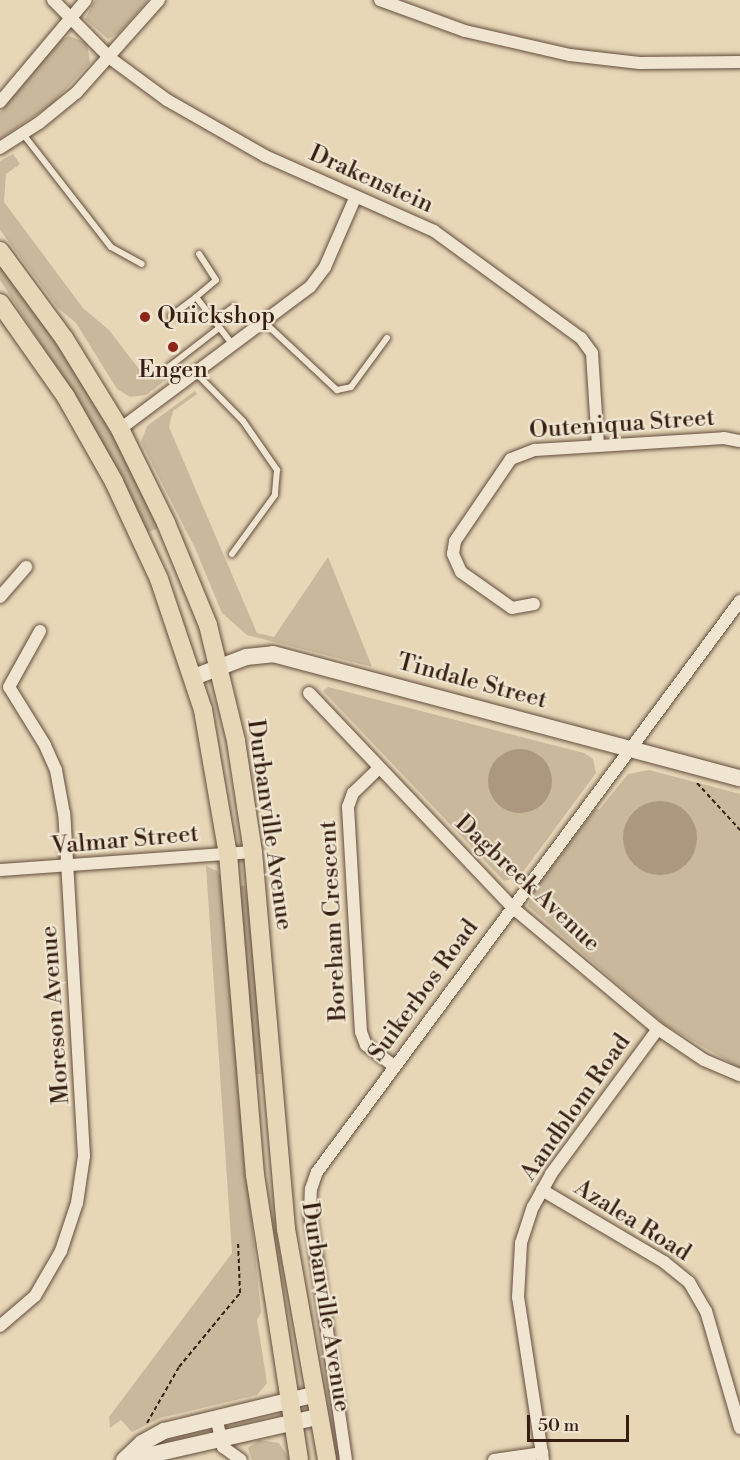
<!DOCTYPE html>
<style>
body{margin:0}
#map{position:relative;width:740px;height:1460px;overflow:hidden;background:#e7d7b7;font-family:"Libre Bodoni",serif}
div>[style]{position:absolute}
.green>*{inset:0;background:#c9b89b}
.water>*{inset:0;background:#ab987f}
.round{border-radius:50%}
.path>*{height:2px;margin-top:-1px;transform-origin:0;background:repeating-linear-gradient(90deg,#371e13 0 4.5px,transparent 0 7.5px)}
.roads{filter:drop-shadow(0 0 2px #634c3c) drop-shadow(0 0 2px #634c3c)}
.lane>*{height:6px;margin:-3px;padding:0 3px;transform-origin:3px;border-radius:3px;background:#efe5d0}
.street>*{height:12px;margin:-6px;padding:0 6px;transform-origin:6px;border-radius:6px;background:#efe5d0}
.secondary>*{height:16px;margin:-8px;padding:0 8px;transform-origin:8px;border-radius:8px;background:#efe5d0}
.primary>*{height:18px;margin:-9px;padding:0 9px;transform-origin:9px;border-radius:9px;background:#e7d7b7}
.dots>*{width:16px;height:16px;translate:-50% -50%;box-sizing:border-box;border:3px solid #efe5d0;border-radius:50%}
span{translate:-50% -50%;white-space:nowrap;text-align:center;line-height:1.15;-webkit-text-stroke:4.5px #efe5d0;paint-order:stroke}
.street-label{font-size:24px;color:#371e13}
.poi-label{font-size:24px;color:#371e13}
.left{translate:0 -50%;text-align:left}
.scale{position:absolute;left:527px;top:1415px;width:102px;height:27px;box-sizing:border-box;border:3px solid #371e13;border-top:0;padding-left:8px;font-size:18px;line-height:21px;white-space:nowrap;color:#371e13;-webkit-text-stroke:4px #efe5d0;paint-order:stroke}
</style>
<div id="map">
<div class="green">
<div style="clip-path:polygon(95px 0,148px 0,119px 33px,108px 39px,85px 19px)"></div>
<div style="clip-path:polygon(69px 36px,87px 43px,90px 63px,52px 104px,0 139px,0 112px,59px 41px)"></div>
<div style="clip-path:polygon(13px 154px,20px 164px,6px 174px,4px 202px,83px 308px,109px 330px,145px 377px,150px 373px,155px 379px,167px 379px,146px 395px,130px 397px,117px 389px,76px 323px,58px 308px,0 230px,0 161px)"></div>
<div style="clip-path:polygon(0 265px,57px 343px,106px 421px,159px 528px,148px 532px,85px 412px,0 280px)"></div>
<div style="clip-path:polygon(195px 391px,197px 394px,173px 411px,169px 427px,257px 633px,274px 637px,328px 557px,372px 667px,247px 635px,222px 613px,195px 548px,141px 442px,147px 426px)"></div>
<div style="clip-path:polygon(328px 687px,584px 753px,593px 759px,596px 773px,520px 876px,504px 881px,323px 691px)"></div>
<div style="clip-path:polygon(649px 770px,740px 794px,740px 1068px,665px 1025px,528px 906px,533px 892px,596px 808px,599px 810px,628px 774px)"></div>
<div style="clip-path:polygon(206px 866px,217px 871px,223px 881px,242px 1129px,261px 1312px,257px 1320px,267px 1383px,257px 1395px,160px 1418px,132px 1432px,121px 1420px,110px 1428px,109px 1417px,232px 1253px)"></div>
<div style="clip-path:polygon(240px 886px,245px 886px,251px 915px,262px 1074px,254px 1074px)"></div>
<div style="clip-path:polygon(259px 1440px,279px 1443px,290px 1460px,252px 1460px,248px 1448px)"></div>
</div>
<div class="water">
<div class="round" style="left:488px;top:749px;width:64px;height:64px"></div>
<div class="round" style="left:623px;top:801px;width:74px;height:74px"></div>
</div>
<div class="path">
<div style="left:697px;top:783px;width:64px;rotate:47.5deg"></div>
<div style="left:147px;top:1423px;width:64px;rotate:-60.3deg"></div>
<div style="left:179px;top:1367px;width:96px;rotate:-50.5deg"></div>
<div style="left:240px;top:1293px;width:51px;rotate:-92.2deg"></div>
</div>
<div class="roads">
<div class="lane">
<div style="left:23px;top:134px;width:143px;rotate:52.1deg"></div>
<div style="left:111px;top:247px;width:35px;rotate:29deg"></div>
<div style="left:196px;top:297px;width:26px;rotate:-40deg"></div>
<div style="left:216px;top:280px;width:31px;rotate:-123deg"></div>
<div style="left:171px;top:316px;width:31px;rotate:-37deg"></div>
<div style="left:196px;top:297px;width:61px;rotate:52.4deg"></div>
<div style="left:214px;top:321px;width:24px;rotate:-36deg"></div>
<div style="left:264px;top:322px;width:100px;rotate:43deg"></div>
<div style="left:337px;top:390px;width:14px;rotate:-12deg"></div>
<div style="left:351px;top:387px;width:61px;rotate:-53.7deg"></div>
<div style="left:196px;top:373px;width:67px;rotate:45.6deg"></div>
<div style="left:243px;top:421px;width:60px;rotate:55.2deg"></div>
<div style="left:277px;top:470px;width:25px;rotate:95deg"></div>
<div style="left:275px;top:495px;width:73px;rotate:126.1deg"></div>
<div style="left:179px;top:384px;width:20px;rotate:-117deg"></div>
<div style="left:170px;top:366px;width:62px;rotate:-37.8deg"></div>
</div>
<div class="street">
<div style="left:53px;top:0;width:81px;rotate:45.5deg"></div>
<div style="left:110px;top:58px;width:71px;rotate:36.4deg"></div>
<div style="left:167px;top:100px;width:113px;rotate:29.7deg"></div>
<div style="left:265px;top:156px;width:185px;rotate:23.9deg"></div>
<div style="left:434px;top:231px;width:182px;rotate:36.1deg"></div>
<div style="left:581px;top:338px;width:19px;rotate:54deg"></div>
<div style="left:592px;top:353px;width:93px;rotate:86.3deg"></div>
<div style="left:380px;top:0;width:90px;rotate:20deg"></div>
<div style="left:465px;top:31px;width:108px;rotate:12.9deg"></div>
<div style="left:570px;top:55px;width:70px;rotate:6.5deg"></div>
<div style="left:640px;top:63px;width:100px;rotate:-0.6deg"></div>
<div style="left:0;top:102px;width:133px;rotate:-49.9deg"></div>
<div style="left:0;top:148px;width:46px;rotate:-32.7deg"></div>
<div style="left:39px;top:123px;width:49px;rotate:-39.2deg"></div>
<div style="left:77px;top:92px;width:123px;rotate:-48.3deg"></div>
<div style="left:120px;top:429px;width:237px;rotate:-36.8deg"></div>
<div style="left:310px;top:287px;width:25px;rotate:-53deg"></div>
<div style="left:325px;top:267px;width:77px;rotate:-66.4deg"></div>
<div style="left:0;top:597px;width:40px;rotate:-49deg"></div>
<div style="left:534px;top:604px;width:22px;rotate:170deg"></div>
<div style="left:512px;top:608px;width:62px;rotate:-144.8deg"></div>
<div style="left:461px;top:572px;width:20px;rotate:-114deg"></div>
<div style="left:453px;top:554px;width:13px;rotate:-81deg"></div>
<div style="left:455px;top:541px;width:99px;rotate:-55.7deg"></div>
<div style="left:511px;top:459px;width:26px;rotate:-21deg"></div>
<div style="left:535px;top:450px;width:189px;rotate:-3.6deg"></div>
<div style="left:724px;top:438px;width:16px;rotate:11deg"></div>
<div style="left:309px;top:693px;width:295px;rotate:46.5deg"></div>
<div style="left:512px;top:907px;width:190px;rotate:39.9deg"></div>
<div style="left:658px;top:1029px;width:55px;rotate:34deg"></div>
<div style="left:704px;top:1060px;width:39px;rotate:23deg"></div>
<div style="left:378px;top:769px;width:35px;rotate:136deg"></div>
<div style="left:353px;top:793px;width:15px;rotate:110deg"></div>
<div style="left:348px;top:807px;width:225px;rotate:86.7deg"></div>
<div style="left:361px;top:1032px;width:14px;rotate:69deg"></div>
<div style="left:366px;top:1045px;width:36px;rotate:37deg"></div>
<div style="left:0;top:870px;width:254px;rotate:-4.1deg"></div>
<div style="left:542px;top:1190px;width:142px;rotate:30.5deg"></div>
<div style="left:664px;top:1262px;width:32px;rotate:39deg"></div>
<div style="left:689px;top:1282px;width:34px;rotate:60deg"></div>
<div style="left:706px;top:1311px;width:122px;rotate:73.8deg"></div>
<div style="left:0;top:1326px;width:46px;rotate:-40.6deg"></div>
<div style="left:35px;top:1296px;width:52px;rotate:-60deg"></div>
<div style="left:61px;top:1251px;width:51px;rotate:-71.6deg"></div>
<div style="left:77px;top:1203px;width:48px;rotate:-81.5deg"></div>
<div style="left:84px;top:1156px;width:343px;rotate:-93.3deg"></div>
<div style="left:64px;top:814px;width:45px;rotate:-100.3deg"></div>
<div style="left:56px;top:770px;width:27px;rotate:-114deg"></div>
<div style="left:45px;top:745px;width:68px;rotate:-121.8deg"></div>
<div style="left:9px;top:687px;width:64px;rotate:-61deg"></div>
<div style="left:216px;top:1417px;width:31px;rotate:77deg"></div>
<div style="left:223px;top:1447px;width:22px;rotate:36deg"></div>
<div style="left:346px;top:1460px;width:249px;rotate:-98.3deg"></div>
<div style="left:310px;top:1214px;width:25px;rotate:-88deg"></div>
<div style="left:311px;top:1189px;width:18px;rotate:-71deg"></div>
<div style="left:317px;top:1172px;width:711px;rotate:-53.47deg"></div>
<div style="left:494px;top:1460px;width:49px;rotate:-8.3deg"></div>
<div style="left:543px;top:1460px;width:165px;rotate:-98.7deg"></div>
<div style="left:518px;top:1297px;width:54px;rotate:-86.8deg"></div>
<div style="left:521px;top:1243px;width:38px;rotate:-72deg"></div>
<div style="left:533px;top:1207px;width:38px;rotate:-61deg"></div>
<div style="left:551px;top:1174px;width:180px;rotate:-53.6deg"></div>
</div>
<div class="secondary">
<div style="left:194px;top:677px;width:56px;rotate:-21deg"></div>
<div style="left:246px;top:657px;width:27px;rotate:-6deg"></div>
<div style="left:273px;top:654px;width:483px;rotate:14.9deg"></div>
<div style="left:124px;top:1460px;width:25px;rotate:-43deg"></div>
<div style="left:142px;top:1443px;width:25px;rotate:-29deg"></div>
<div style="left:164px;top:1431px;width:153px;rotate:-13.6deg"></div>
<div style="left:128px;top:1460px;width:195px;rotate:-12.8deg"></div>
</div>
<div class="primary">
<div style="left:0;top:251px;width:108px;rotate:53.7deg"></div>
<div style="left:64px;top:338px;width:107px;rotate:58.4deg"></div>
<div style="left:120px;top:429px;width:105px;rotate:63.9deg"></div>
<div style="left:166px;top:523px;width:110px;rotate:67.6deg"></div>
<div style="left:208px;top:625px;width:119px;rotate:76.4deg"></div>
<div style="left:236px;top:741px;width:112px;rotate:81.3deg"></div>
<div style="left:253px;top:852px;width:378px;rotate:85deg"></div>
<div style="left:286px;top:1229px;width:235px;rotate:79.9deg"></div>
<div style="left:0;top:303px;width:115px;rotate:54.9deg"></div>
<div style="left:66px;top:397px;width:98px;rotate:60.5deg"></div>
<div style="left:114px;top:482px;width:107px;rotate:65.1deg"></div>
<div style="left:159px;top:579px;width:138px;rotate:71.4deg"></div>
<div style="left:203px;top:710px;width:146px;rotate:80.2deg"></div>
<div style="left:228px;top:854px;width:322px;rotate:85.2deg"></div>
<div style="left:255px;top:1175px;width:288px;rotate:81.2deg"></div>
</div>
</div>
<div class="dots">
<div style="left:145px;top:317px;background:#8f2418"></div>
<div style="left:173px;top:347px;background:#8f2418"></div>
</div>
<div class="street-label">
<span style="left:371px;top:180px;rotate:24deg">Drakenstein</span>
<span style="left:622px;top:425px;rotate:-4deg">Outeniqua Street</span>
<span style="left:472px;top:682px;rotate:15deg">Tindale Street</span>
<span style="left:269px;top:825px;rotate:82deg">Durbanville Avenue</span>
<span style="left:125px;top:841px;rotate:-5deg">Valmar Street</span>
<span style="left:527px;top:884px;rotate:43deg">Dagbreek Avenue</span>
<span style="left:334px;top:921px;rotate:-93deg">Boreham Crescent</span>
<span style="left:424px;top:991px;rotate:-54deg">Suikerbos Road</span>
<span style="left:56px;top:1015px;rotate:-94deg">Moreson Avenue</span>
<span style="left:576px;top:1108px;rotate:-55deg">Aandblom Road</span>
<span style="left:632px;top:1221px;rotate:32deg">Azalea Road</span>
<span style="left:325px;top:1307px;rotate:81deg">Durbanville Avenue</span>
</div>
<div class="poi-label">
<span class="left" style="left:157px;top:317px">Quickshop</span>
<span style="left:173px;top:371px">Engen</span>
</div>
<div class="scale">50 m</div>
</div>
